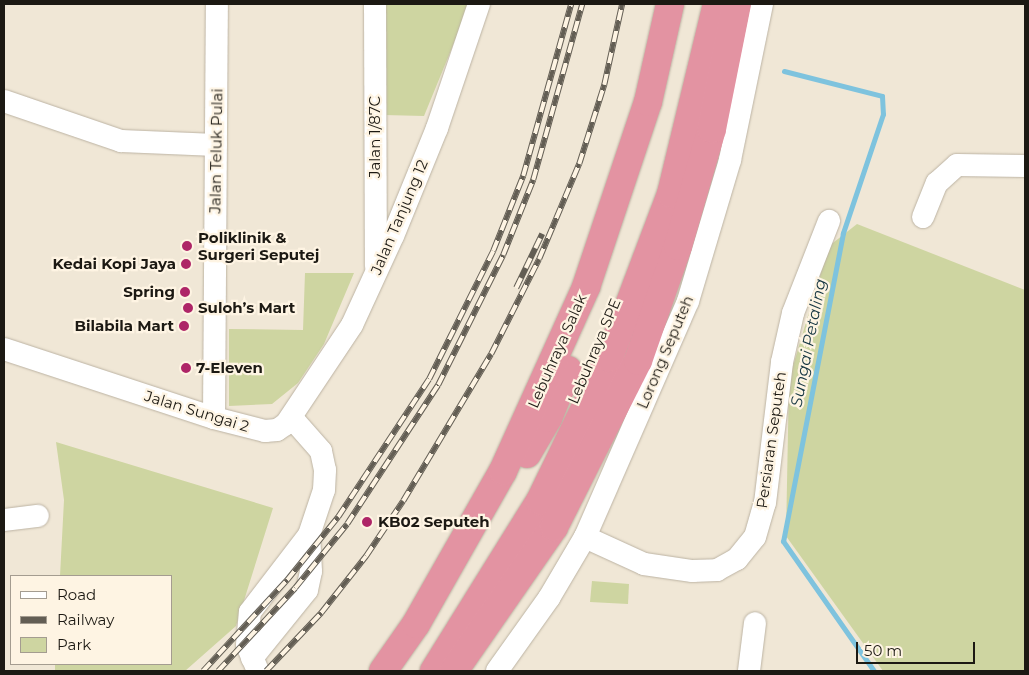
<!DOCTYPE html>
<meta charset="utf-8">
<style>
body{margin:0}
#map{position:relative;width:1029px;height:675px;overflow:hidden;background:#f0e7d6;font-family:Montserrat,sans-serif}
div>[style]{position:absolute}
.green>*{inset:0;background:#ced5a1}
.stream>*{height:5px;margin:-2.5px;padding:0 2.5px;transform-origin:2.5px;border-radius:2.5px;background:#7ec3de}
.roads{filter:drop-shadow(0 0 1px #bcb3a3) drop-shadow(0 0 1px #bcb3a3)}
.minor>*{height:22px;margin:-11px;padding:0 11px;transform-origin:11px;border-radius:11px;background:#fff}
.highway>*{height:28px;margin:-14px;padding:0 14px;transform-origin:14px;border-radius:14px;background:#e393a2}
.rail>*{height:5.5px;margin-top:-2.75px;transform-origin:0;background:repeating-linear-gradient(90deg,#fef4e3 0 11px,#635e54 0 22px);box-sizing:border-box;border-block:1px solid #635e54}
.dots>*{width:14px;height:14px;translate:-50% -50%;box-sizing:border-box;border:2px solid #fef4e3;border-radius:50%}
span{translate:-50% -50%;white-space:nowrap;text-align:center;line-height:1.15;-webkit-text-stroke:4.5px #fef4e3;paint-order:stroke}
.street-label{font-size:15px;color:#1c1913}
.poi-label{font-size:15px;color:#1c1913;font-weight:700}
.left{translate:0 -50%;text-align:left}
.right{translate:-100% -50%;text-align:right}
.water-label{font-size:16px;color:#143541;font-style:italic}
.frame{position:absolute;inset:0;border:5px solid #1c1913;pointer-events:none}
.legend{position:absolute;left:10px;top:575px;width:162px;height:90px;box-sizing:border-box;background:#fef4e3;border:1px solid #a49c90;margin:0;padding:6px 9px;list-style:none;font-size:15px;color:#1c1913}
.legend li{display:flex;align-items:center;gap:10px;height:25px}
.legend b{width:25px;border:1px solid #a49c90}
.scale{position:absolute;left:856px;top:642px;width:119px;height:22px;box-sizing:border-box;border:2px solid #1c1913;border-top:0;padding-left:6px;font-size:15px;line-height:18px;white-space:nowrap;color:#1c1913;-webkit-text-stroke:4px #fef4e3;paint-order:stroke}
</style>
<div id="map">
<div class="green">
<div style="clip-path:polygon(380px 4px,470px 4px,424px 116px,384px 115px)"></div>
<div style="clip-path:polygon(857px 224px,1025px 290px,1025px 671px,883px 671px,786px 536px,789px 379px,829px 246px)"></div>
<div style="clip-path:polygon(305px 273px,354px 273px,324px 344px,298px 383px,272px 404px,229px 406px,229px 329px,303px 330px)"></div>
<div style="clip-path:polygon(56px 442px,273px 508px,236px 626px,185px 671px,55px 671px,55px 664px,171px 664px,171px 576px,60px 576px,64px 500px)"></div>
<div style="clip-path:polygon(592px 581px,629px 584px,628px 604px,590px 602px)"></div>
</div>
<div class="stream">
<div style="left:784px;top:71px;width:101px;rotate:14.3deg"></div>
<div style="left:882px;top:96px;width:18px;rotate:87deg"></div>
<div style="left:883px;top:114px;width:126px;rotate:108.6deg"></div>
<div style="left:843px;top:233px;width:314px;rotate:101deg"></div>
<div style="left:783px;top:541px;width:159px;rotate:55deg"></div>
</div>
<div class="roads">
<div class="minor">
<div style="left:375px;top:4px;width:262px;rotate:89.8deg"></div>
<div style="left:4px;top:101px;width:124px;rotate:18.9deg"></div>
<div style="left:121px;top:141px;width:95px;rotate:2.4deg"></div>
<div style="left:923px;top:217px;width:37px;rotate:-68deg"></div>
<div style="left:937px;top:183px;width:27px;rotate:-42deg"></div>
<div style="left:957px;top:165px;width:68px;rotate:0.8deg"></div>
<div style="left:4px;top:349px;width:221px;rotate:18.2deg"></div>
<div style="left:214px;top:418px;width:53px;rotate:14.3deg"></div>
<div style="left:265px;top:431px;width:12px;rotate:-5deg"></div>
<div style="left:277px;top:430px;width:11px;rotate:-34deg"></div>
<div style="left:286px;top:424px;width:119px;rotate:-56.3deg"></div>
<div style="left:352px;top:325px;width:98px;rotate:-65.3deg"></div>
<div style="left:393px;top:236px;width:117px;rotate:-67.8deg"></div>
<div style="left:437px;top:128px;width:131px;rotate:-71.3deg"></div>
<div style="left:214px;top:418px;width:414px;rotate:-89.6deg"></div>
<div style="left:4px;top:520px;width:34px;rotate:-7deg"></div>
<div style="left:585px;top:537px;width:65px;rotate:24.6deg"></div>
<div style="left:644px;top:564px;width:49px;rotate:8.3deg"></div>
<div style="left:692px;top:571px;width:25px;rotate:-2deg"></div>
<div style="left:717px;top:570px;width:23px;rotate:-29deg"></div>
<div style="left:737px;top:559px;width:28px;rotate:-51deg"></div>
<div style="left:755px;top:537px;width:35px;rotate:-74deg"></div>
<div style="left:765px;top:503px;width:142px;rotate:-83.1deg"></div>
<div style="left:782px;top:362px;width:50px;rotate:-77.3deg"></div>
<div style="left:793px;top:313px;width:99px;rotate:-68.6deg"></div>
<div style="left:252px;top:658px;width:87px;rotate:-51deg"></div>
<div style="left:307px;top:590px;width:19px;rotate:-78deg"></div>
<div style="left:311px;top:571px;width:36px;rotate:-93deg"></div>
<div style="left:258px;top:671px;width:28px;rotate:-113deg"></div>
<div style="left:247px;top:645px;width:33px;rotate:-85deg"></div>
<div style="left:250px;top:612px;width:97px;rotate:-52.5deg"></div>
<div style="left:309px;top:535px;width:47px;rotate:-71.6deg"></div>
<div style="left:324px;top:490px;width:20px;rotate:-87deg"></div>
<div style="left:325px;top:470px;width:19px;rotate:-102deg"></div>
<div style="left:321px;top:451px;width:45px;rotate:-131.4deg"></div>
<div style="left:497px;top:671px;width:90px;rotate:-54.5deg"></div>
<div style="left:549px;top:598px;width:71px;rotate:-59.5deg"></div>
<div style="left:585px;top:537px;width:257px;rotate:-66.4deg"></div>
<div style="left:688px;top:301px;width:147px;rotate:-73.4deg"></div>
<div style="left:730px;top:160px;width:159px;rotate:-78.4deg"></div>
<div style="left:749px;top:671px;width:48px;rotate:-82.9deg"></div>
</div>
<div class="highway">
<div style="left:527px;top:454px;width:42px;rotate:-59.7deg"></div>
<div style="left:548px;top:418px;width:52px;rotate:-67.4deg"></div>
<div style="left:383px;top:671px;width:57px;rotate:-54.9deg"></div>
<div style="left:416px;top:624px;width:176px;rotate:-60.4deg"></div>
<div style="left:503px;top:471px;width:202px;rotate:-65.7deg"></div>
<div style="left:586px;top:287px;width:195px;rotate:-71.5deg"></div>
<div style="left:648px;top:102px;width:100px;rotate:-77.3deg"></div>
<div style="left:434px;top:671px;width:200px;rotate:-58.1deg"></div>
<div style="left:540px;top:501px;width:159px;rotate:-64.2deg"></div>
<div style="left:609px;top:358px;width:175px;rotate:-69.3deg"></div>
<div style="left:671px;top:194px;width:195px;rotate:-76.4deg"></div>
<div style="left:454px;top:671px;width:175px;rotate:-55.2deg"></div>
<div style="left:554px;top:527px;width:186px;rotate:-63.2deg"></div>
<div style="left:638px;top:361px;width:122px;rotate:-70.8deg"></div>
<div style="left:678px;top:246px;width:122px;rotate:-73.8deg"></div>
<div style="left:712px;top:129px;width:127px;rotate:-78.7deg"></div>
</div>
</div>
<div class="rail">
<div style="left:516px;top:288px;width:60px;rotate:-64.3deg"></div>
<div style="left:203px;top:671px;width:124px;rotate:-47.3deg"></div>
<div style="left:287px;top:580px;width:81px;rotate:-51deg"></div>
<div style="left:338px;top:517px;width:165px;rotate:-56.6deg"></div>
<div style="left:429px;top:379px;width:143px;rotate:-63.4deg"></div>
<div style="left:493px;top:251px;width:81px;rotate:-68.2deg"></div>
<div style="left:523px;top:176px;width:179px;rotate:-74.4deg"></div>
<div style="left:218px;top:671px;width:113px;rotate:-47.1deg"></div>
<div style="left:295px;top:588px;width:82px;rotate:-50.9deg"></div>
<div style="left:347px;top:524px;width:166px;rotate:-56.8deg"></div>
<div style="left:438px;top:385px;width:145px;rotate:-63.4deg"></div>
<div style="left:503px;top:255px;width:81px;rotate:-68.2deg"></div>
<div style="left:533px;top:180px;width:183px;rotate:-74.4deg"></div>
<div style="left:266px;top:671px;width:80px;rotate:-46.5deg"></div>
<div style="left:321px;top:613px;width:73px;rotate:-51.7deg"></div>
<div style="left:366px;top:556px;width:66px;rotate:-56.1deg"></div>
<div style="left:403px;top:501px;width:171px;rotate:-59.1deg"></div>
<div style="left:491px;top:354px;width:106px;rotate:-63.2deg"></div>
<div style="left:539px;top:259px;width:103px;rotate:-67.2deg"></div>
<div style="left:579px;top:164px;width:83px;rotate:-72.4deg"></div>
<div style="left:604px;top:85px;width:83px;rotate:-77.5deg"></div>
</div>
<div class="dots">
<div style="left:187px;top:246px;background:#ae2567"></div>
<div style="left:186px;top:264px;background:#ae2567"></div>
<div style="left:185px;top:292px;background:#ae2567"></div>
<div style="left:188px;top:308px;background:#ae2567"></div>
<div style="left:184px;top:326px;background:#ae2567"></div>
<div style="left:186px;top:368px;background:#ae2567"></div>
<div style="left:367px;top:522px;background:#ae2567"></div>
</div>
<div class="street-label">
<span style="left:375px;top:137px;rotate:-90deg">Jalan 1/87C</span>
<span style="left:216px;top:151px;rotate:-89deg">Jalan Teluk Pulai</span>
<span style="left:399px;top:217px;rotate:-67deg">Jalan Tanjung 12</span>
<span style="left:557px;top:351px;rotate:-66deg">Lebuhraya Salak</span>
<span style="left:594px;top:351px;rotate:-67deg">Lebuhraya SPE</span>
<span style="left:665px;top:352px;rotate:-67deg">Lorong Seputeh</span>
<span style="left:197px;top:411px;rotate:17deg">Jalan Sungai 2</span>
<span style="left:771px;top:440px;rotate:-82deg">Persiaran Seputeh</span>
</div>
<div class="poi-label">
<span class="left" style="left:198px;top:246px">Poliklinik &amp;<br>Surgeri Seputej</span>
<span class="right" style="left:176px;top:264px">Kedai Kopi Jaya</span>
<span class="right" style="left:175px;top:292px">Spring</span>
<span class="left" style="left:198px;top:308px">Suloh’s Mart</span>
<span class="right" style="left:174px;top:326px">Bilabila Mart</span>
<span class="left" style="left:196px;top:368px">7-Eleven</span>
<span class="left" style="left:378px;top:522px">KB02 Seputeh</span>
</div>
<div class="water-label">
<span style="left:809px;top:343px;rotate:-79deg">Sungai Petaling</span>
</div>
<div class="frame"></div>
<ul class="legend">
<li><b style="height:6px;background:#fff"></b>Road</li>
<li><b style="height:6px;background:#635e54"></b>Railway</li>
<li><b style="height:14px;background:#ced5a1"></b>Park</li>
</ul>
<div class="scale">50 m</div>
</div>
